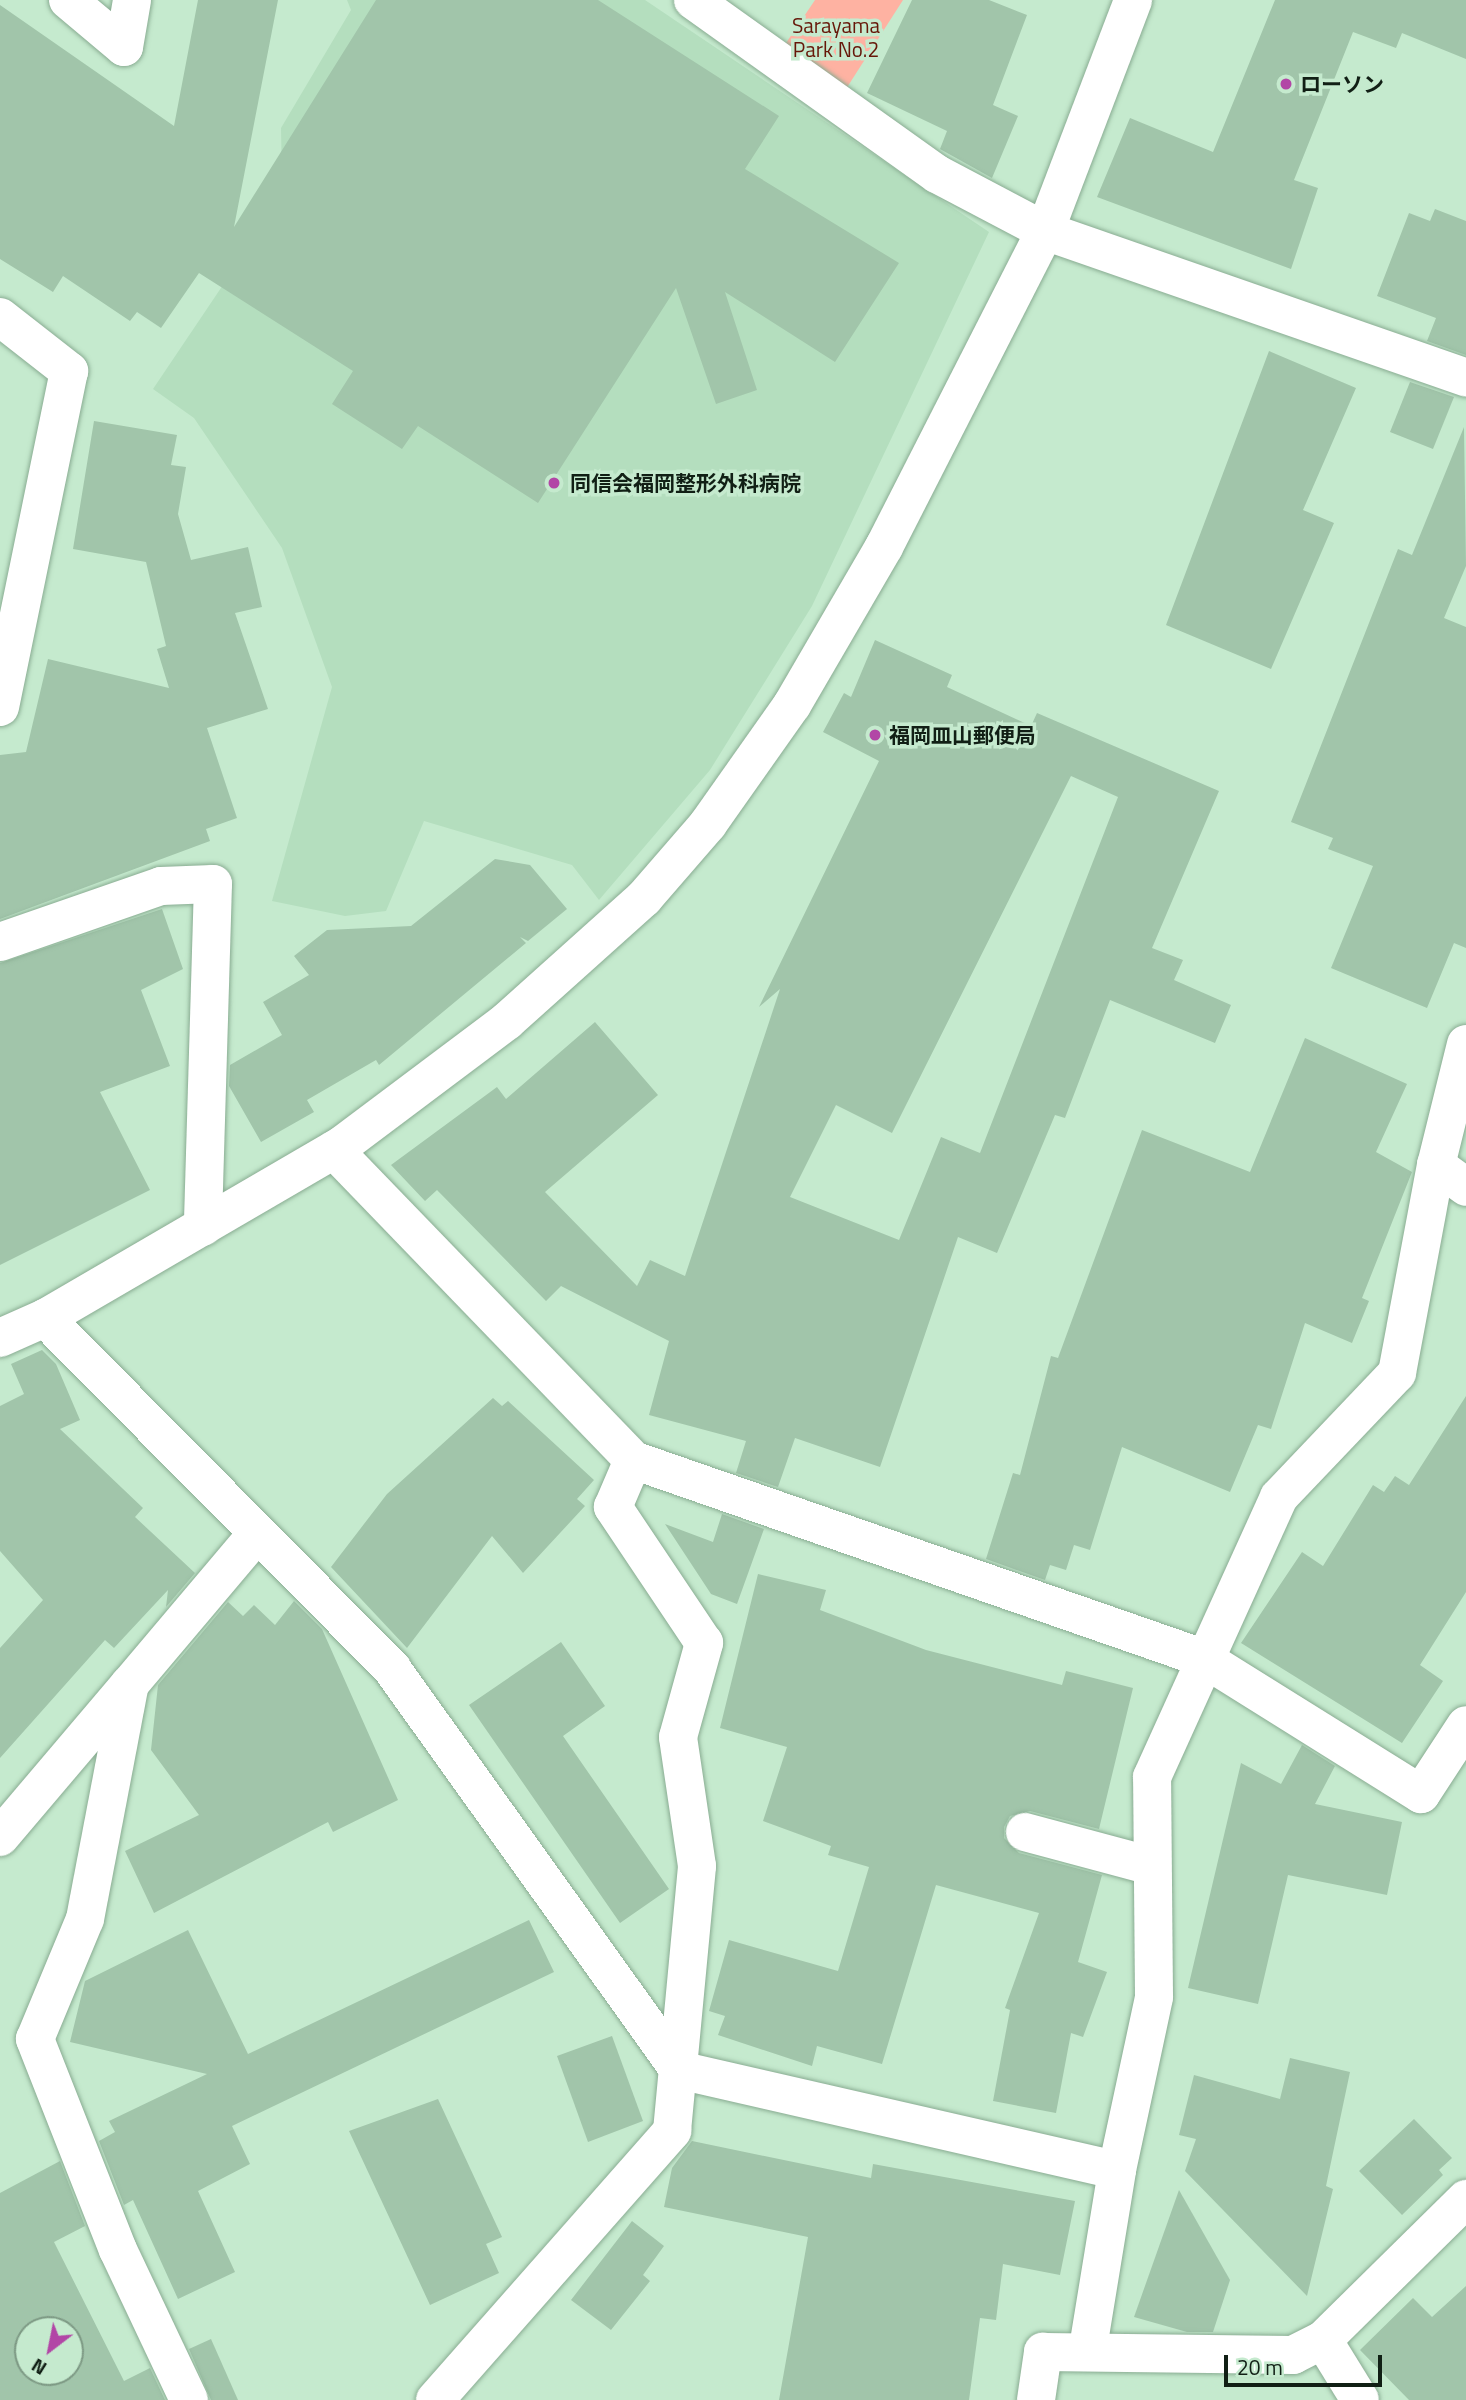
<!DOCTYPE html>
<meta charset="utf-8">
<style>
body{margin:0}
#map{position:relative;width:1466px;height:2400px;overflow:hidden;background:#c5eace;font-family:"Titillium Web","Noto Sans JP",sans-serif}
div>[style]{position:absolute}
.built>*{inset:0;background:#b4debe}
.green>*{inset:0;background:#feb2a2}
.building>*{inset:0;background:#a1c5aa}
.roads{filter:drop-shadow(0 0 2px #89ac92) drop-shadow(0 0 2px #89ac92)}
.minor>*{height:38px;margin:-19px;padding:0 19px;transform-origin:19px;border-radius:19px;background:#fff}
.dots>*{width:19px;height:19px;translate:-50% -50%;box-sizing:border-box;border:4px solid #c5eace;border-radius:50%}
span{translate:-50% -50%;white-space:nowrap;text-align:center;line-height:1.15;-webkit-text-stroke:7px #c5eace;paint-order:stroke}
.park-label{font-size:21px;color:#661709}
.poi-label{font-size:21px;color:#111f15;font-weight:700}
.left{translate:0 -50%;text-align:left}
.north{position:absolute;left:14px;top:2316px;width:70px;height:70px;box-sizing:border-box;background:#c5eace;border:2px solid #7d9984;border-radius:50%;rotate:212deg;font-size:19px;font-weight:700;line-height:28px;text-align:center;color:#111f15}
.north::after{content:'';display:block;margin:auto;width:24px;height:32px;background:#b246a6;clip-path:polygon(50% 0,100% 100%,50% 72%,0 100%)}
.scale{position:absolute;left:1224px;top:2355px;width:158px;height:32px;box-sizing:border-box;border:4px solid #111f15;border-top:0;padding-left:9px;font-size:21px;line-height:24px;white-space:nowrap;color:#111f15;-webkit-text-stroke:5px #c5eace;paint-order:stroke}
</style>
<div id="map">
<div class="built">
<div style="clip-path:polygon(347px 0,645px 0,989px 232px,812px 606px,710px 770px,599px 900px,572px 865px,424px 821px,386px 911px,345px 916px,272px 901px,332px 687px,282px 548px,194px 418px,153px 389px,262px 227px,282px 181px,281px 128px,351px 10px)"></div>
</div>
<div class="green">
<div style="clip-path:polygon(815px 0,903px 0,846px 89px,784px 46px)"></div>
</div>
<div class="building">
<div style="clip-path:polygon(198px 0,278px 0,234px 227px,376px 0,598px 0,779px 116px,745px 169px,899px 263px,835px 362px,725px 292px,757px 390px,716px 404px,676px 288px,538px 503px,418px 426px,402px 449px,332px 404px,353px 371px,199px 273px,161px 328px,137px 312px,130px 321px,63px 276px,53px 292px,0 259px,0 5px,174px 126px)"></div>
<div style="clip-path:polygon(912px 0,989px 0,1027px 15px,993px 105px,1018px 116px,992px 178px,940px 149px,947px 131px,867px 93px)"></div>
<div style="clip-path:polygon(1275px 0,1466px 0,1466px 59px,1402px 33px,1396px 48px,1353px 32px,1294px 180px,1318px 188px,1291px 269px,1097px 197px,1130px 118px,1213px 152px)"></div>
<div style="clip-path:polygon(1435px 209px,1466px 221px,1466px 355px,1427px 341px,1436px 318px,1377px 296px,1409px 213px,1430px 221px)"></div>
<div style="clip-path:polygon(1269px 351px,1356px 388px,1303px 510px,1334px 523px,1271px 669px,1166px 625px)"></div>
<div style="clip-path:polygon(1410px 382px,1454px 397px,1433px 449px,1390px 432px)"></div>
<div style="clip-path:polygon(94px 421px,177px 435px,171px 465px,186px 467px,178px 514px,191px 560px,248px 547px,262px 607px,235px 613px,268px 709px,207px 728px,237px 818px,206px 829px,210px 841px,0 919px,0 755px,26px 752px,48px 659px,169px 688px,157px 649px,166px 646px,146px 562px,73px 549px)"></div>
<div style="clip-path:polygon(1464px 427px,1466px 566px,1444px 618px,1466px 627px,1466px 948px,1454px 943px,1427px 1008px,1331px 968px,1373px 866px,1328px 849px,1333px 838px,1291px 822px,1398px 549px,1412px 555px)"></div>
<div style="clip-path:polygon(evenodd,875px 640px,952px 675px,947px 687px,1031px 726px,1037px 713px,1219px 791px,1152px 948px,1183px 960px,1174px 980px,1231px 1005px,1215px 1043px,1110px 1000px,1065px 1118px,1055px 1115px,997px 1253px,958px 1237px,880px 1467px,795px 1438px,778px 1487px,736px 1473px,746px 1441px,649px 1415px,669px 1341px,561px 1286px,546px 1301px,437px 1190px,425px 1201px,391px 1165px,497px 1087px,506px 1099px,595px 1022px,658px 1095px,545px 1192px,637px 1286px,650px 1260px,685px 1276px,780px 989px,759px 1007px,879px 761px,823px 732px,844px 693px,851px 697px,875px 640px,1071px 776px,1118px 797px,980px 1153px,941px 1137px,899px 1240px,790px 1197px,836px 1105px,892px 1133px,1071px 776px)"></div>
<div style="clip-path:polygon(495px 859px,530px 865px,567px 909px,528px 941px,520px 937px,526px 943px,379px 1065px,376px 1060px,307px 1100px,314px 1112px,261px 1142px,229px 1086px,230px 1065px,282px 1035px,263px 1002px,309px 975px,294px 956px,327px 930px,411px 926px)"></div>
<div style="clip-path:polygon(162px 909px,183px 969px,141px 990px,170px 1066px,100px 1092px,150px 1190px,0 1265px,0 963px)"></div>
<div style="clip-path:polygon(1305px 1038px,1407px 1084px,1376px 1152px,1412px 1172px,1362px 1298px,1369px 1301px,1352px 1343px,1305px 1323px,1271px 1429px,1258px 1425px,1230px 1492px,1122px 1447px,1090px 1550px,1074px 1545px,1066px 1570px,1050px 1565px,1045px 1580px,986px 1559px,1013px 1473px,1020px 1475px,1051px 1356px,1058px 1358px,1142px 1130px,1250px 1172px)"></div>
<div style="clip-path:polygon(42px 1350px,56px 1364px,80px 1420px,60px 1429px,143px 1508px,135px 1517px,195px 1573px,166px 1607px,168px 1590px,114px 1648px,105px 1640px,0 1758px,0 1648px,43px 1600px,0 1551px,0 1406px,24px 1394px,11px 1364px)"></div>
<div style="clip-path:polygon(1466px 1396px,1466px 1592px,1420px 1665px,1443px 1681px,1402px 1743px,1241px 1643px,1302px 1552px,1323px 1566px,1373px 1485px,1384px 1492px,1395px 1476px,1409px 1485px)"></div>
<div style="clip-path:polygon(493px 1398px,502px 1406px,508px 1401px,594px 1480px,577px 1499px,585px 1506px,523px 1573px,492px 1536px,407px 1648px,331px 1567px,387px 1494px)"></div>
<div style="clip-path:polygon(722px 1514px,764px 1529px,737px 1604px,711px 1594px,665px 1524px,713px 1542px)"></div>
<div style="clip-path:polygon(758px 1574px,826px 1590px,820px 1610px,926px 1650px,1062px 1685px,1066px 1671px,1133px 1688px,1099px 1829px,1030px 1811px,1010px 1816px,1004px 1827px,1004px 1838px,1019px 1853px,1102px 1875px,1078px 1962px,1107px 1972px,1083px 2037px,1071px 2033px,1056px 2113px,993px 2101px,1010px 2010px,1005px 2008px,1039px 1913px,936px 1885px,882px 2064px,817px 2046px,812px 2066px,718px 2035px,725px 2016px,709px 2011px,729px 1940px,838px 1971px,869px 1867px,828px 1855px,831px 1846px,763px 1821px,787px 1747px,720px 1728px)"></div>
<div style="clip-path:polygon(294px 1601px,322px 1629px,398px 1800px,333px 1832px,328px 1822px,154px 1913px,125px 1851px,199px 1815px,151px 1750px,158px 1685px,228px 1602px,243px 1616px,254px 1605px,275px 1625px)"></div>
<div style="clip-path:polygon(561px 1642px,605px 1706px,563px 1736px,669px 1889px,620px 1923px,469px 1705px)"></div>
<div style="clip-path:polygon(1302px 1745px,1335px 1766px,1315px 1804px,1402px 1822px,1387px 1895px,1288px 1875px,1258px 2004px,1188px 1988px,1241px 1763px,1281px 1784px)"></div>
<div style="clip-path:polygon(529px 1920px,554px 1972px,232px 2126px,250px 2164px,198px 2191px,235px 2272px,178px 2299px,133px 2200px,124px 2205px,99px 2141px,115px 2132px,109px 2121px,207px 2074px,70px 2042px,85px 1981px,188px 1930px,248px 2054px)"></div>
<div style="clip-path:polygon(612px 2036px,643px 2121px,588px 2142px,557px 2056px)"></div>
<div style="clip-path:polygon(1290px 2058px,1350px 2072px,1326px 2186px,1333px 2189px,1307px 2296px,1185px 2171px,1196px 2139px,1179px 2135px,1194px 2075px,1280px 2099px)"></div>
<div style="clip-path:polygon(438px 2099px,502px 2237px,486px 2244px,499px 2273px,430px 2305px,349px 2131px)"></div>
<div style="clip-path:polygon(1414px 2119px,1452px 2158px,1439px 2170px,1443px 2175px,1402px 2215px,1359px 2171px)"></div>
<div style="clip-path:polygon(692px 2141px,871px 2178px,873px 2164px,1075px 2201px,1060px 2275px,1003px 2264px,996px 2320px,980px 2318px,969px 2400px,779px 2400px,808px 2237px,664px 2207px,672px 2168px)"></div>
<div style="clip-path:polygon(evenodd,60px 2161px,85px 2226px,54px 2242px,124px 2381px,150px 2368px,165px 2400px,0 2400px,0 2193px,60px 2161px,28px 2330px,70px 2330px,70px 2372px,28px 2372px,28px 2330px)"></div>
<div style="clip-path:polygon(1179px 2190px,1230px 2280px,1213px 2332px,1187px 2332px,1134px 2317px)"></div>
<div style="clip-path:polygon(632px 2221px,664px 2246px,643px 2275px,650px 2281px,611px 2330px,571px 2300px)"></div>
<div style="clip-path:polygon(1466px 2286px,1466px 2400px,1409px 2400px,1360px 2350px,1413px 2298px,1432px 2317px)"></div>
<div style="clip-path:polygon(211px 2339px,238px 2400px,211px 2400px,189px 2349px)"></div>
</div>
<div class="roads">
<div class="minor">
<div style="left:68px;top:0;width:73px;rotate:40deg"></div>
<div style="left:124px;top:47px;width:48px;rotate:-80.3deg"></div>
<div style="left:693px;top:0;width:300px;rotate:35.5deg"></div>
<div style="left:937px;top:174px;width:122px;rotate:27.8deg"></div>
<div style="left:1045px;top:231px;width:446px;rotate:19.2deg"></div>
<div style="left:0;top:317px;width:88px;rotate:38deg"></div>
<div style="left:69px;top:371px;width:343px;rotate:101.6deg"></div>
<div style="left:0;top:942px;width:170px;rotate:-19.2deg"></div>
<div style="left:161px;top:886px;width:52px;rotate:-2.2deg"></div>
<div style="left:213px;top:884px;width:343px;rotate:91.7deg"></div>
<div style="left:1466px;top:1044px;width:125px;rotate:103.9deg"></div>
<div style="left:1436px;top:1165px;width:37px;rotate:36deg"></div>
<div style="left:334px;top:1150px;width:431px;rotate:46deg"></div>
<div style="left:633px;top:1460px;width:603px;rotate:19.16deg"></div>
<div style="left:1203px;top:1658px;width:257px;rotate:32deg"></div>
<div style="left:1421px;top:1794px;width:82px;rotate:-56.9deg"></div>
<div style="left:45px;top:1318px;width:494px;rotate:45.3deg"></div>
<div style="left:392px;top:1669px;width:493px;rotate:54.4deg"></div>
<div style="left:679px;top:2070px;width:449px;rotate:12.9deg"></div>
<div style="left:0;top:1338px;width:49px;rotate:-24deg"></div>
<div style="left:45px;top:1318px;width:344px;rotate:-30.2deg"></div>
<div style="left:342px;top:1145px;width:206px;rotate:-36.9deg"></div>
<div style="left:507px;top:1021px;width:184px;rotate:-41.9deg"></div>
<div style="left:644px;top:898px;width:98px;rotate:-49.1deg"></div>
<div style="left:708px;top:824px;width:146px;rotate:-54.8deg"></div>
<div style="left:792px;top:705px;width:183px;rotate:-59.8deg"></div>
<div style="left:884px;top:547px;width:355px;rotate:-63deg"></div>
<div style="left:1045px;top:231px;width:247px;rotate:-69.1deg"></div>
<div style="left:1025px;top:1832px;width:131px;rotate:15deg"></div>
<div style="left:0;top:1837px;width:198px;rotate:-49.7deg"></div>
<div style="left:1323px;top:2340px;width:70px;rotate:58.3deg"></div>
<div style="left:1088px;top:2348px;width:180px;rotate:-80.7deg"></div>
<div style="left:1117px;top:2170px;width:177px;rotate:-77.9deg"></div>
<div style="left:1154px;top:1997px;width:220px;rotate:-90.5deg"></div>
<div style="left:1152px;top:1777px;width:307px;rotate:-65.6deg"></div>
<div style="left:1279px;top:1497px;width:171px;rotate:-46.4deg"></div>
<div style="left:1397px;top:1373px;width:212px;rotate:-79.4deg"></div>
<div style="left:189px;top:2400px;width:166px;rotate:-115.3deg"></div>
<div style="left:118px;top:2250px;width:227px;rotate:-111.5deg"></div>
<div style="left:35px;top:2039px;width:130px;rotate:-67.4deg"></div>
<div style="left:85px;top:1919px;width:239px;rotate:-79.2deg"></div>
<div style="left:130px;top:1684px;width:194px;rotate:-49.8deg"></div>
<div style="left:435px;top:2400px;width:359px;rotate:-48.6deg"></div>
<div style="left:672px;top:2131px;width:266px;rotate:-84.6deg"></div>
<div style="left:697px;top:1866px;width:130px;rotate:-98.4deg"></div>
<div style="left:678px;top:1737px;width:98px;rotate:-74.5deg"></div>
<div style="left:704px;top:1643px;width:164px;rotate:-123.8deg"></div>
<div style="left:613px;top:1507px;width:51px;rotate:-66.9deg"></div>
<div style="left:1036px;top:2400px;width:49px;rotate:-81.7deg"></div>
<div style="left:1043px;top:2352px;width:250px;rotate:0.7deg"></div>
<div style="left:1293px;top:2355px;width:34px;rotate:-27deg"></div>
<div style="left:1323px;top:2340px;width:201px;rotate:-44.6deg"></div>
</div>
</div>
<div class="dots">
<div style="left:1286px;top:84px;background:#b246a6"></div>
<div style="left:554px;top:483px;background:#b246a6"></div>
<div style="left:875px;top:735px;background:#b246a6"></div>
</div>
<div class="park-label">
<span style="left:836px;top:37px">Sarayama<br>Park No.2</span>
</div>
<div class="poi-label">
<span class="left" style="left:1300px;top:84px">ローソン</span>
<span class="left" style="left:570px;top:483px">同信会福岡整形外科病院</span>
<span class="left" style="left:889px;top:735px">福岡皿山郵便局</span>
</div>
<div class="north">N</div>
<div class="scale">20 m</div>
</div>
